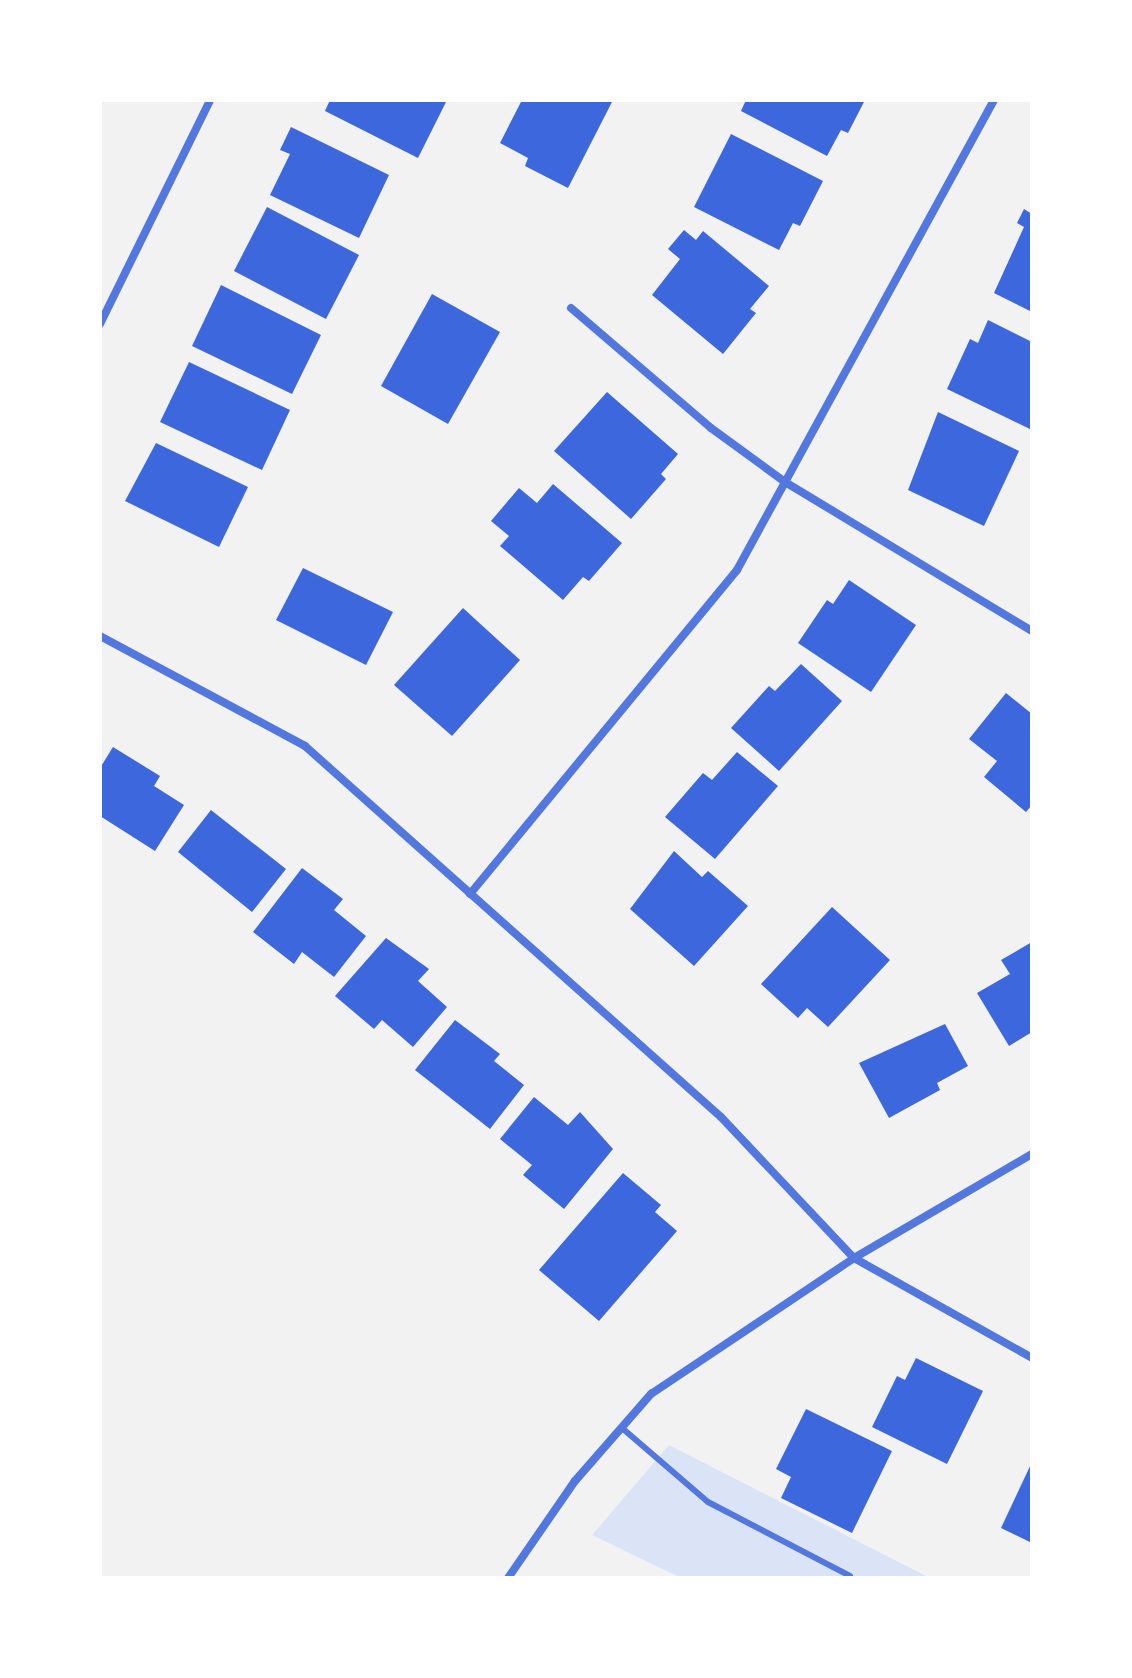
<!DOCTYPE html>
<style>
body{margin:0}
#map{position:relative;width:1132px;height:1678px;overflow:hidden;background:#f2f2f2;font-family:"IBM Plex Sans",sans-serif}
div>[style]{position:absolute}
.green>*{inset:0;background:#dbe4f7}
.building>*{inset:0;background:#3d67dc}
.service>*{height:6px;margin:-3px;padding:0 3px;transform-origin:3px;border-radius:3px;background:#5277de}
.minor>*{height:8px;margin:-4px;padding:0 4px;transform-origin:4px;border-radius:4px;background:#5277de}
span{translate:-50% -50%;white-space:nowrap;text-align:center;line-height:1.15;-webkit-text-stroke:6px #fff;paint-order:stroke}
.frame{position:absolute;inset:0;border:102px solid #fff;pointer-events:none}
</style>
<div id="map">
<div class="green">
<div style="clip-path:polygon(669px 1445px,930px 1578px,681px 1578px,592px 1535px)"></div>
</div>
<div class="building">
<div style="clip-path:polygon(330px 100px,447px 100px,418px 158px,325px 111px)"></div>
<div style="clip-path:polygon(522px 100px,613px 100px,568px 188px,525px 166px,528px 158px,500px 143px)"></div>
<div style="clip-path:polygon(746px 100px,865px 100px,848px 133px,841px 130px,827px 156px,741px 111px)"></div>
<div style="clip-path:polygon(291px 127px,389px 175px,359px 238px,270px 195px,290px 154px,280px 150px)"></div>
<div style="clip-path:polygon(731px 134px,823px 181px,800px 226px,793px 223px,779px 250px,694px 207px)"></div>
<div style="clip-path:polygon(267px 207px,359px 255px,326px 319px,234px 271px)"></div>
<div style="clip-path:polygon(1024px 209px,1032px 214px,1032px 312px,994px 293px,1024px 227px,1017px 223px)"></div>
<div style="clip-path:polygon(684px 230px,696px 240px,703px 231px,769px 286px,750px 309px,756px 313px,723px 354px,652px 295px,680px 259px,668px 249px)"></div>
<div style="clip-path:polygon(221px 285px,321px 335px,292px 394px,192px 346px)"></div>
<div style="clip-path:polygon(432px 294px,500px 332px,448px 424px,381px 386px)"></div>
<div style="clip-path:polygon(988px 320px,1032px 342px,1032px 430px,947px 389px,970px 339px,978px 343px)"></div>
<div style="clip-path:polygon(189px 362px,290px 410px,262px 470px,160px 422px)"></div>
<div style="clip-path:polygon(607px 392px,678px 454px,661px 474px,666px 479px,631px 519px,554px 451px)"></div>
<div style="clip-path:polygon(938px 412px,1019px 451px,984px 526px,908px 490px)"></div>
<div style="clip-path:polygon(156px 443px,248px 487px,219px 547px,125px 501px)"></div>
<div style="clip-path:polygon(553px 484px,622px 543px,589px 581px,583px 577px,563px 600px,500px 546px,509px 536px,491px 521px,519px 488px,537px 503px)"></div>
<div style="clip-path:polygon(303px 568px,393px 612px,366px 665px,276px 620px)"></div>
<div style="clip-path:polygon(849px 580px,916px 625px,871px 692px,798px 643px,827px 600px,833px 604px)"></div>
<div style="clip-path:polygon(463px 608px,520px 660px,452px 736px,394px 685px)"></div>
<div style="clip-path:polygon(801px 664px,842px 701px,779px 771px,731px 728px,769px 686px,775px 691px)"></div>
<div style="clip-path:polygon(1006px 693px,1032px 714px,1032px 805px,1026px 812px,984px 777px,997px 761px,969px 739px)"></div>
<div style="clip-path:polygon(113px 747px,160px 776px,154px 786px,184px 805px,155px 851px,100px 816px,100px 768px)"></div>
<div style="clip-path:polygon(737px 752px,778px 786px,715px 859px,665px 817px,703px 773px,712px 780px)"></div>
<div style="clip-path:polygon(211px 810px,286px 869px,252px 912px,178px 852px)"></div>
<div style="clip-path:polygon(674px 851px,702px 877px,708px 871px,748px 906px,694px 966px,630px 909px)"></div>
<div style="clip-path:polygon(302px 868px,343px 899px,334px 910px,366px 936px,334px 977px,302px 952px,294px 964px,253px 932px)"></div>
<div style="clip-path:polygon(832px 907px,890px 960px,828px 1027px,807px 1008px,798px 1018px,761px 984px)"></div>
<div style="clip-path:polygon(386px 938px,429px 969px,418px 981px,447px 1007px,413px 1047px,382px 1020px,374px 1029px,335px 996px)"></div>
<div style="clip-path:polygon(1032px 942px,1032px 1032px,1009px 1046px,977px 993px,1010px 974px,1001px 960px)"></div>
<div style="clip-path:polygon(455px 1020px,500px 1054px,494px 1061px,524px 1085px,490px 1129px,415px 1070px)"></div>
<div style="clip-path:polygon(945px 1024px,968px 1066px,937px 1083px,940px 1090px,889px 1118px,859px 1063px)"></div>
<div style="clip-path:polygon(534px 1097px,568px 1125px,580px 1112px,613px 1149px,564px 1209px,523px 1175px,532px 1165px,500px 1139px)"></div>
<div style="clip-path:polygon(623px 1173px,661px 1205px,655px 1212px,677px 1231px,599px 1321px,539px 1270px)"></div>
<div style="clip-path:polygon(916px 1358px,983px 1391px,947px 1464px,872px 1427px,897px 1376px,905px 1380px)"></div>
<div style="clip-path:polygon(806px 1409px,892px 1451px,852px 1533px,781px 1498px,791px 1477px,776px 1469px)"></div>
<div style="clip-path:polygon(1032px 1462px,1032px 1543px,1001px 1528px)"></div>
</div>
<div class="service">
<div style="left:622px;top:1428px;width:113px;rotate:40.7deg"></div>
<div style="left:708px;top:1502px;width:160px;rotate:27.5deg"></div>
</div>
<div class="minor">
<div style="left:571px;top:308px;width:184px;rotate:40.6deg"></div>
<div style="left:711px;top:428px;width:92px;rotate:36.1deg"></div>
<div style="left:785px;top:482px;width:288px;rotate:31.1deg"></div>
<div style="left:100px;top:324px;width:250px;rotate:-63.8deg"></div>
<div style="left:100px;top:636px;width:233px;rotate:28.2deg"></div>
<div style="left:305px;top:746px;width:557px;rotate:41.73deg"></div>
<div style="left:721px;top:1117px;width:194px;rotate:46.7deg"></div>
<div style="left:854px;top:1258px;width:204px;rotate:29.3deg"></div>
<div style="left:470px;top:894px;width:420px;rotate:-50.5deg"></div>
<div style="left:737px;top:570px;width:536px;rotate:-61.33deg"></div>
<div style="left:508px;top:1578px;width:118px;rotate:-55.4deg"></div>
<div style="left:575px;top:1481px;width:116px;rotate:-48.9deg"></div>
<div style="left:651px;top:1394px;width:244px;rotate:-33.8deg"></div>
<div style="left:854px;top:1258px;width:206px;rotate:-30.3deg"></div>
</div>
<div class="frame"></div>
</div>
